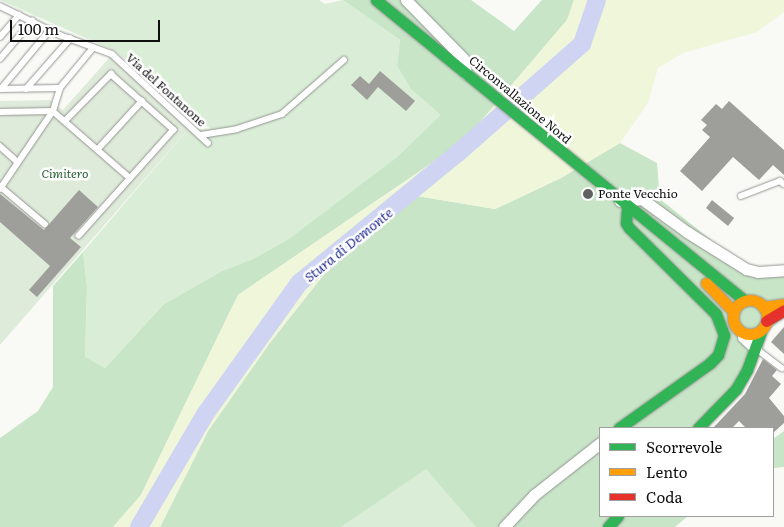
<!DOCTYPE html>
<style>
body{margin:0}
#map{position:relative;width:784px;height:527px;overflow:hidden;background:#f9faf5;font-family:Literata,serif}
div>[style]{position:absolute}
.green>*{inset:0;background:#daeed7}
.forest>*{inset:0;background:#c8e5c7}
.sand>*{inset:0;background:#f0f6da}
.cemetery>*{inset:0;background:#dfebda}
.river>*{height:18px;margin:-9px;padding:0 9px;transform-origin:9px;border-radius:9px;background:#ced4f1}
.building>*{inset:0;background:#9e9e9a}
.roads{filter:drop-shadow(0 0 1px #949593) drop-shadow(0 0 1px #949593)}
.lane>*{height:5.5px;margin:-2.75px;padding:0 2.75px;transform-origin:2.75px;border-radius:2.75px;background:#fefefe}
.street>*{height:11px;margin:-5.5px;padding:0 5.5px;transform-origin:5.5px;border-radius:5.5px;background:#fefefe}
.fast>*{height:11px;margin:-5.5px;padding:0 5.5px;transform-origin:5.5px;border-radius:5.5px;background:#30b455}
.slow>*{height:11px;margin:-5.5px;padding:0 5.5px;transform-origin:5.5px;border-radius:5.5px;background:#ff9f0a}
.slow>.ring{margin:-5.5px;padding:0;box-sizing:content-box;background:none;border:11px solid #ff9f0a;border-radius:50%}
.jam>*{height:11px;margin:-5.5px;padding:0 5.5px;transform-origin:5.5px;border-radius:5.5px;background:#e5322d}
.dots>*{width:14px;height:14px;translate:-50% -50%;box-sizing:border-box;border:2px solid #fff;border-radius:50%}
span{translate:-50% -50%;white-space:nowrap;text-align:center;line-height:1.15;-webkit-text-stroke:5px #fff;paint-order:stroke}
.street-label{font-size:12px;color:#0f0f0f}
.park-label{font-size:12px;color:#265f35;font-style:italic}
.poi-label{font-size:12px;color:#0f0f0f}
.left{translate:0 -50%;text-align:left}
.water-label{font-size:14px;color:#273192;font-style:italic}
.legend{position:absolute;left:599px;top:427px;width:175px;height:90px;box-sizing:border-box;background:#fff;border:1px solid #9f9f9f;margin:0;padding:6px 9px;list-style:none;font-size:15px;color:#0f0f0f}
.legend li{display:flex;align-items:center;gap:10px;height:25px}
.legend b{width:25px;border:1px solid #9f9f9f}
.scale{position:absolute;left:10px;top:20px;width:150px;height:22px;box-sizing:border-box;border:2px solid #0f0f0f;border-top:0;padding-left:6px;font-size:15px;line-height:18px;white-space:nowrap;color:#0f0f0f;-webkit-text-stroke:4px #fff;paint-order:stroke}
</style>
<div id="map">
<div class="green">
<div style="clip-path:polygon(319px 0,325px 4px,343px 0,400px 40px,397px 66px,411px 89px,442px 115px,397px 157px,287px 240px,253px 259px,222px 271px,164px 304px,105px 368px,85px 358px,87px 287px,83px 252px,189px 128px,211px 129px,115px 51px,0 0)"></div>
<div style="clip-path:polygon(426px 468px,476px 527px,341px 527px)"></div>
</div>
<div class="forest">
<div style="clip-path:polygon(343px 0,471px 0,514px 31px,542px 0,574px 0,567px 20px,464px 141px,238px 295px,141px 495px,113px 527px,0 527px,0 438px,38px 411px,53px 387px,53px 286px,83px 252px,87px 287px,85px 357px,105px 368px,164px 304px,222px 271px,253px 259px,287px 240px,397px 157px,441px 115px,411px 89px,397px 66px,400px 40px)"></div>
<div style="clip-path:polygon(620px 143px,657px 163px,660px 199px,757px 277px,776px 277px,784px 272px,784px 318px,765px 333px,708px 428px,600px 428px,600px 516px,688px 516px,675px 527px,476px 527px,426px 469px,341px 527px,160px 527px,208px 431px,269px 344px,325px 273px,417px 196px,495px 209px,561px 178px)"></div>
<div style="clip-path:polygon(784px 431px,784px 467px,773px 468px,773px 439px)"></div>
</div>
<div class="sand">
<div style="clip-path:polygon(574px 0,784px 0,784px 12px,757px 32px,683px 53px,658px 68px,648px 103px,620px 143px,561px 178px,495px 209px,417px 196px,325px 273px,269px 344px,208px 431px,160px 527px,113px 527px,141px 495px,238px 295px,464px 141px,567px 20px)"></div>
</div>
<div class="cemetery">
<div style="clip-path:polygon(110px 57px,189px 128px,0 345px,0 101px,50px 100px,63px 110px)"></div>
</div>
<div class="river">
<div style="left:139px;top:527px;width:132px;rotate:-59.6deg"></div>
<div style="left:206px;top:413px;width:160px;rotate:-54.4deg"></div>
<div style="left:299px;top:283px;width:205px;rotate:-39.3deg"></div>
<div style="left:458px;top:153px;width:165px;rotate:-41.3deg"></div>
<div style="left:582px;top:44px;width:46px;rotate:-71.2deg"></div>
</div>
<div class="building">
<div style="clip-path:polygon(380px 71px,415px 101px,406px 111px,378px 87px,367px 100px,351px 85px,360px 76px,369px 84px)"></div>
<div style="clip-path:polygon(729px 101px,784px 150px,784px 175px,773px 165px,759px 180px,733px 157px,702px 191px,680px 171px,710px 137px,702px 130px,707px 125px,701px 120px,716px 104px,722px 109px)"></div>
<div style="clip-path:polygon(79px 190px,98px 207px,70px 238px,81px 247px,37px 297px,29px 290px,50px 266px,0 222px,0 194px,44px 230px)"></div>
<div style="clip-path:polygon(712px 200px,734px 218px,728px 226px,706px 208px)"></div>
<div style="clip-path:polygon(784px 327px,784px 354px,771px 342px)"></div>
<div style="clip-path:polygon(763px 359px,777px 370px,772px 376px,781px 384px,769px 398px,784px 416px,784px 423px,773px 433px,773px 428px,746px 428px,739px 421px,732px 428px,713px 428px,745px 394px)"></div>
</div>
<div class="roads">
<div class="lane">
<div style="left:0;top:6px;width:67px;rotate:25.8deg"></div>
<div style="left:60px;top:35px;width:55px;rotate:20.1deg"></div>
<div style="left:112px;top:54px;width:131px;rotate:42.8deg"></div>
<div style="left:0;top:37px;width:29px;rotate:-49deg"></div>
<div style="left:0;top:59px;width:50px;rotate:-49.9deg"></div>
<div style="left:0;top:89px;width:60px;rotate:-1deg"></div>
<div style="left:60px;top:88px;width:52px;rotate:-50.5deg"></div>
<div style="left:1px;top:89px;width:77px;rotate:-50.3deg"></div>
<div style="left:26px;top:89px;width:67px;rotate:-48.7deg"></div>
<div style="left:0;top:112px;width:53px;rotate:-1.1deg"></div>
<div style="left:53px;top:111px;width:102px;rotate:41deg"></div>
<div style="left:65px;top:121px;width:66px;rotate:-45.6deg"></div>
<div style="left:111px;top:74px;width:84px;rotate:41.6deg"></div>
<div style="left:174px;top:130px;width:142px;rotate:131.9deg"></div>
<div style="left:201px;top:135px;width:36px;rotate:-9deg"></div>
<div style="left:237px;top:129px;width:47px;rotate:-18.4deg"></div>
<div style="left:282px;top:114px;width:82px;rotate:-41.1deg"></div>
<div style="left:0;top:146px;width:24px;rotate:42deg"></div>
<div style="left:98px;top:149px;width:65px;rotate:-47.5deg"></div>
<div style="left:0;top:186px;width:59px;rotate:40.2deg"></div>
<div style="left:0;top:189px;width:94px;rotate:-55.8deg"></div>
<div style="left:53px;top:111px;width:24px;rotate:-73deg"></div>
<div style="left:741px;top:196px;width:42px;rotate:-21deg"></div>
<div style="left:780px;top:181px;width:5px;rotate:37deg"></div>
<div style="left:758px;top:350px;width:30px;rotate:37deg"></div>
</div>
<div class="street">
<div style="left:406px;top:0;width:81px;rotate:45.5deg"></div>
<div style="left:463px;top:58px;width:16px;rotate:79deg"></div>
<div style="left:620px;top:201px;width:22px;rotate:-5deg"></div>
<div style="left:642px;top:199px;width:56px;rotate:36.3deg"></div>
<div style="left:687px;top:232px;width:70px;rotate:32.1deg"></div>
<div style="left:746px;top:269px;width:12px;rotate:14deg"></div>
<div style="left:758px;top:272px;width:26px;rotate:-4deg"></div>
<div style="left:743px;top:337px;width:18px;rotate:43deg"></div>
<div style="left:504px;top:527px;width:44px;rotate:-46.8deg"></div>
<div style="left:534px;top:495px;width:84px;rotate:-38.2deg"></div>
</div>
<div class="fast">
<div style="left:376px;top:0;width:476px;rotate:39.2deg"></div>
<div style="left:619px;top:428px;width:112px;rotate:-35.5deg"></div>
<div style="left:710px;top:363px;width:11px;rotate:-45deg"></div>
<div style="left:718px;top:355px;width:21px;rotate:-73deg"></div>
<div style="left:724px;top:335px;width:22px;rotate:-111deg"></div>
<div style="left:716px;top:314px;width:122px;rotate:-135.3deg"></div>
<div style="left:629px;top:228px;width:6px;rotate:-121deg"></div>
<div style="left:626px;top:223px;width:16px;rotate:-86deg"></div>
<div style="left:698px;top:428px;width:54px;rotate:-45.7deg"></div>
<div style="left:736px;top:389px;width:22px;rotate:-60deg"></div>
<div style="left:747px;top:370px;width:44px;rotate:-69.9deg"></div>
<div style="left:608px;top:527px;width:15px;rotate:-48deg"></div>
</div>
<div class="slow">
<div style="left:706px;top:283px;width:40px;rotate:46deg"></div>
<div class="ring" style="left:733px;top:300px;width:23px;height:23px"></div>
<div style="left:763px;top:307px;width:21px;rotate:-8deg"></div>
</div>
<div class="jam">
<div style="left:766px;top:321px;width:21px;rotate:-31deg"></div>
</div>
</div>
<div class="dots">
<div style="left:588px;top:194px;background:#616160"></div>
</div>
<div class="street-label">
<span style="left:166px;top:90px;rotate:42deg">Via del Fontanone</span>
<span style="left:520px;top:100px;rotate:40deg">Circonvallazione Nord</span>
</div>
<div class="park-label">
<span style="left:65px;top:174px">Cimitero</span>
</div>
<div class="poi-label">
<span class="left" style="left:598px;top:194px">Ponte Vecchio</span>
</div>
<div class="water-label">
<span style="left:348px;top:244px;rotate:-39deg">Stura di Demonte</span>
</div>
<ul class="legend">
<li><b style="height:6px;background:#30b455"></b>Scorrevole</li>
<li><b style="height:6px;background:#ff9f0a"></b>Lento</li>
<li><b style="height:6px;background:#e5322d"></b>Coda</li>
</ul>
<div class="scale">100 m</div>
</div>
